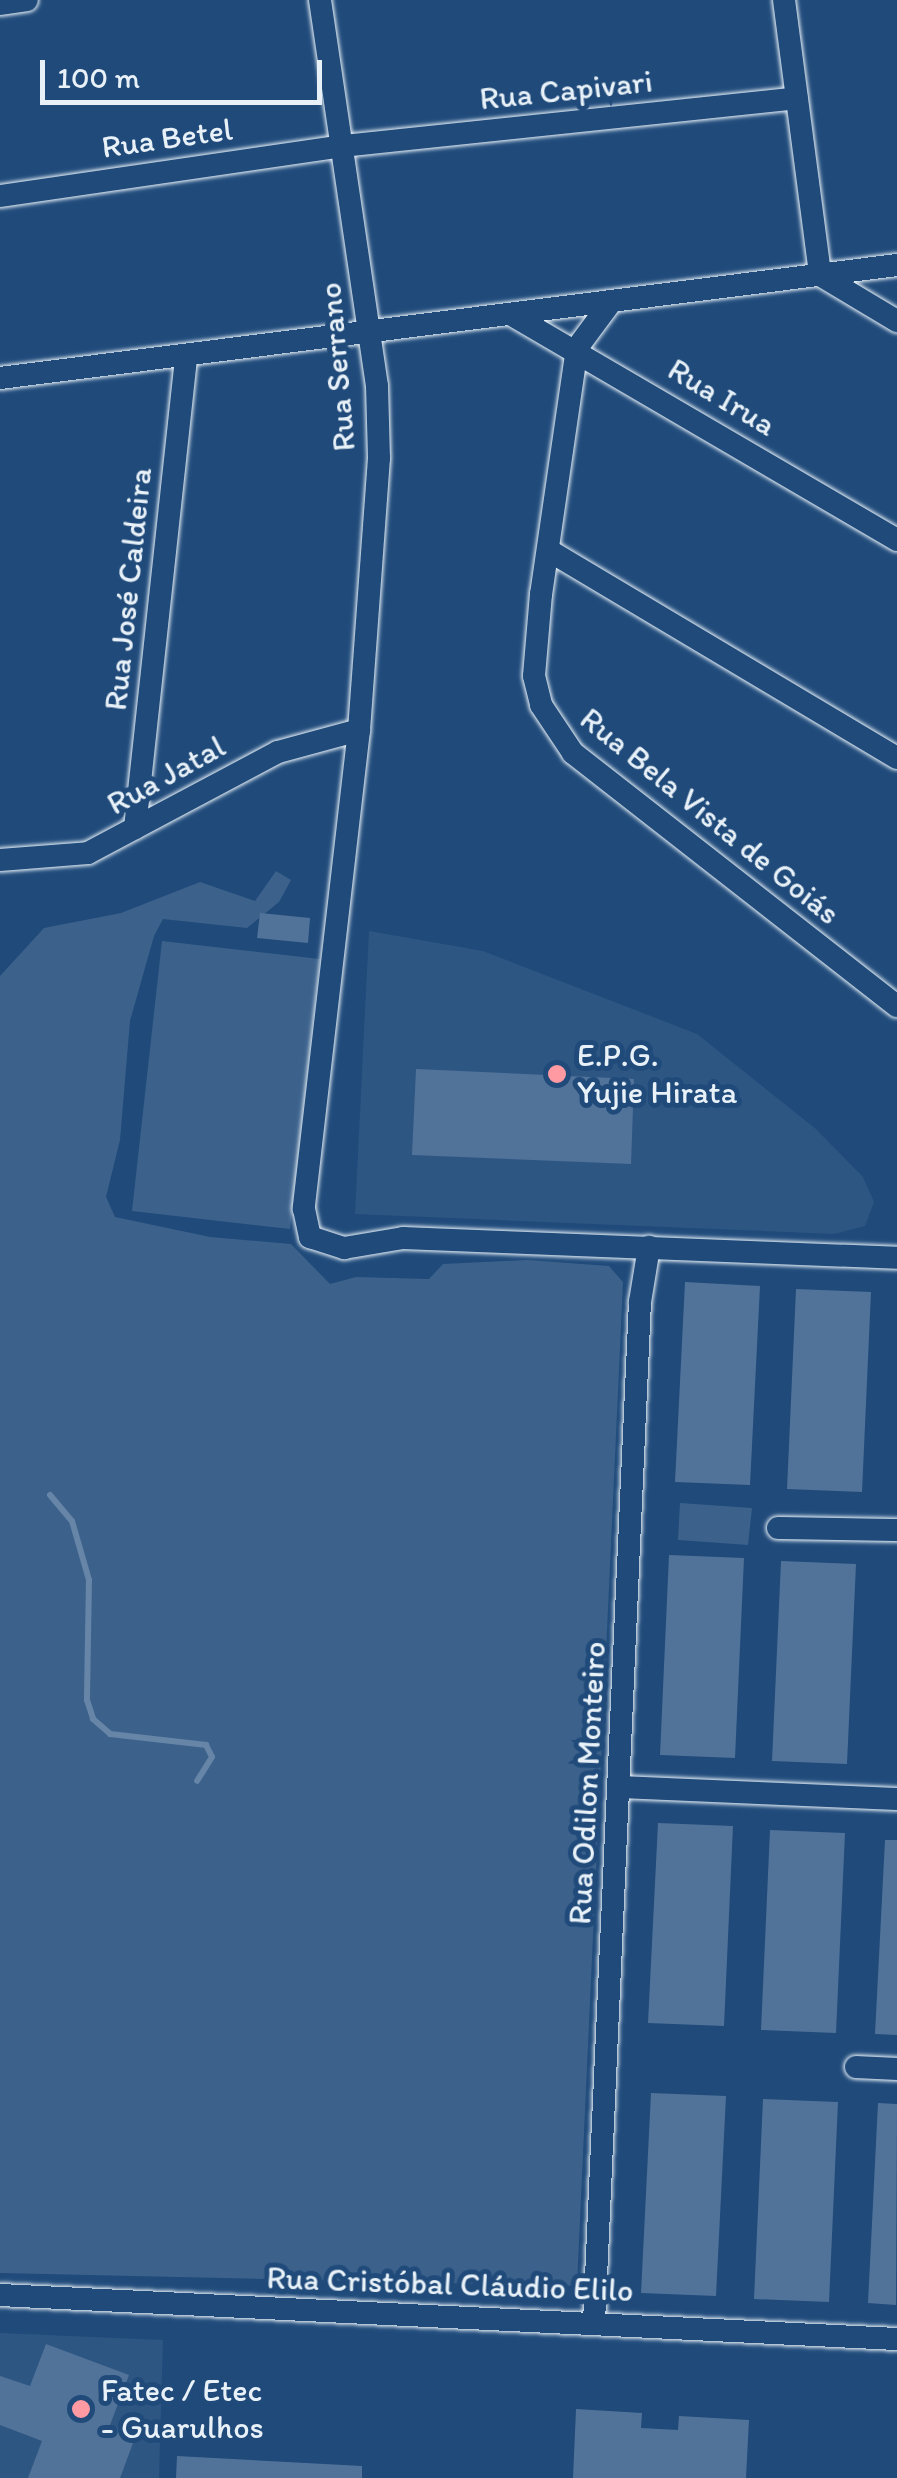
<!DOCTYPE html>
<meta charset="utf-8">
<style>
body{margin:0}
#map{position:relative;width:897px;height:2478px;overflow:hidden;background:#1f4a7a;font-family:Itim,sans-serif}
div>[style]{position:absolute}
.built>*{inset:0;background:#2e5683}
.green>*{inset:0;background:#3c628c}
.stream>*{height:6px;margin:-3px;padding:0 3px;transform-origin:3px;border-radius:3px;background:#6685a7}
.building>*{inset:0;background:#517399}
.roads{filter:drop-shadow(0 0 2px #e8f1f8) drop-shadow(0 0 2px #e8f1f8)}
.minor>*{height:22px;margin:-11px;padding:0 11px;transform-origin:11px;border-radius:11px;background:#1f4a7a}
.dots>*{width:28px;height:28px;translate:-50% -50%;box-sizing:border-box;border:5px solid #1f4a7a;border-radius:50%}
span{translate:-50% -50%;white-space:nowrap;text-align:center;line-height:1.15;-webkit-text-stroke:10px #1f4a7a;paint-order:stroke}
.street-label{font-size:32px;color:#e8f1f8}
.poi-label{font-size:32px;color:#e8f1f8}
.left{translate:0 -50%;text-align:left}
.scale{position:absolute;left:40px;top:60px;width:282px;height:45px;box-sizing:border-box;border:5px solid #e8f1f8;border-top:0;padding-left:12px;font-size:30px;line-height:35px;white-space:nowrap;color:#e8f1f8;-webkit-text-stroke:8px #1f4a7a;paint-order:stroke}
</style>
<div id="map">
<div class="built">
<div style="clip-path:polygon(369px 931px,483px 951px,697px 1034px,816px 1129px,863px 1177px,874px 1202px,865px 1226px,834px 1234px,355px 1214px)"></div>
<div style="clip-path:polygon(0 2333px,163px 2340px,159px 2478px,0 2478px)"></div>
</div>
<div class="green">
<div style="clip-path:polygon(276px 871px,291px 880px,279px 902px,247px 928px,163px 919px,154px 936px,130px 1021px,120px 1140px,106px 1197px,115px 1217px,210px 1237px,291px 1244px,330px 1284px,356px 1277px,429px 1279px,443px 1264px,527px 1260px,609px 1266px,623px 1282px,577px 2286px,0 2273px,0 976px,44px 928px,121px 913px,200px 882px,255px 901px)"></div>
<div style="clip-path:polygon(162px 941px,320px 959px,290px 1229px,132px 1211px)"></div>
<div style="clip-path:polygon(680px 1503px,752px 1508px,748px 1545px,678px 1540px)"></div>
</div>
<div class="stream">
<div style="left:50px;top:1495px;width:34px;rotate:50deg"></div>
<div style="left:72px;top:1521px;width:61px;rotate:73.9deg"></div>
<div style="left:89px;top:1580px;width:120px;rotate:91deg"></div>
<div style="left:87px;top:1700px;width:20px;rotate:72deg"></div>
<div style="left:93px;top:1719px;width:23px;rotate:41deg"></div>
<div style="left:110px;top:1734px;width:97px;rotate:6.5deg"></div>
<div style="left:206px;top:1745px;width:13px;rotate:63deg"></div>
<div style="left:212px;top:1757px;width:28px;rotate:122deg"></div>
</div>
<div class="building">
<div style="clip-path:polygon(260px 913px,310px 918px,308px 943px,257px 938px)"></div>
<div style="clip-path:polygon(416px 1069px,634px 1079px,631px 1164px,412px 1155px)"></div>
<div style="clip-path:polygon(685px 1282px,760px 1286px,750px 1485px,675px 1482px)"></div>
<div style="clip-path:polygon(796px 1289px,871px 1292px,862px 1492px,787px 1489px)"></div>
<div style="clip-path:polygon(669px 1555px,744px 1558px,735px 1758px,660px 1755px)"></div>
<div style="clip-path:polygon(781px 1561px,856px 1564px,847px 1764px,772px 1761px)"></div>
<div style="clip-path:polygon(658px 1823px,733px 1826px,724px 2026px,648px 2023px)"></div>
<div style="clip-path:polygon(770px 1830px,845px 1833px,836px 2033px,761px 2030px)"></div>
<div style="clip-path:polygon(885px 1840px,897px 1840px,897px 2035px,875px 2034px)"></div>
<div style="clip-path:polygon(651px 2093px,726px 2096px,716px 2296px,641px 2293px)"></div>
<div style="clip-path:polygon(763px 2099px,838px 2102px,829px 2302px,754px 2299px)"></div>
<div style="clip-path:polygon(878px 2103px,897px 2104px,896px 2305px,868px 2303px)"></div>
<div style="clip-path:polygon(46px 2344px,129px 2375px,110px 2425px,136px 2435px,120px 2478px,28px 2478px,42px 2441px,0 2425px,0 2376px,30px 2386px)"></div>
<div style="clip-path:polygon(576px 2409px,642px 2413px,641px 2428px,678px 2430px,679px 2416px,749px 2420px,746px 2478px,573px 2478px)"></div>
<div style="clip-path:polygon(177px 2456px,362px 2466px,362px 2478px,176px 2478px)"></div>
</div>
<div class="roads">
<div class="minor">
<div style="left:320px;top:0;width:390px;rotate:81.6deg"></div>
<div style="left:377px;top:386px;width:72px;rotate:88.4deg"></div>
<div style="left:379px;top:458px;width:273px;rotate:94.2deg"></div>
<div style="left:359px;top:730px;width:482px;rotate:96.6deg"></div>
<div style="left:304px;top:1209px;width:29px;rotate:78deg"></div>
<div style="left:310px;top:1237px;width:36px;rotate:18deg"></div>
<div style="left:344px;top:1248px;width:60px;rotate:-9.6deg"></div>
<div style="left:403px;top:1238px;width:494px;rotate:2.3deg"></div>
<div style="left:784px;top:0;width:277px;rotate:82.5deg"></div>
<div style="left:0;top:4px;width:27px;rotate:-8deg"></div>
<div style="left:0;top:196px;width:347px;rotate:-8.3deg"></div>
<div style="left:343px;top:146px;width:456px;rotate:-6deg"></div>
<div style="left:820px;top:275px;width:90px;rotate:30.9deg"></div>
<div style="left:611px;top:302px;width:57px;rotate:126.5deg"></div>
<div style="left:577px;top:348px;width:249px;rotate:98.3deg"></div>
<div style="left:541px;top:594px;width:82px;rotate:94.9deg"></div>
<div style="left:534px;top:676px;width:30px;rotate:76deg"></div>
<div style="left:541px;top:705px;width:58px;rotate:56.3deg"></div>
<div style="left:573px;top:753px;width:411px;rotate:38deg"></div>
<div style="left:512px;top:315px;width:446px;rotate:30.3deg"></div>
<div style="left:0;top:378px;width:904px;rotate:-7.18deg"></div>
<div style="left:548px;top:550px;width:406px;rotate:30.8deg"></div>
<div style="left:135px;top:828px;width:474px;rotate:-83.8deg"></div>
<div style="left:0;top:860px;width:88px;rotate:-4.5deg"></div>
<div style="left:88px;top:853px;width:215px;rotate:-28deg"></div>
<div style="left:278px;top:752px;width:84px;rotate:-15.2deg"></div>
<div style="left:778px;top:1528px;width:119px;rotate:1deg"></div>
<div style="left:620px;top:1787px;width:277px;rotate:2.5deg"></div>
<div style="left:856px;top:2067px;width:41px;rotate:2.8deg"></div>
<div style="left:0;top:2295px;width:898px;rotate:2.81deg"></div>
<div style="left:594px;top:2322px;width:1021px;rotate:-87.42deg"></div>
<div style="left:640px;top:1302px;width:56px;rotate:-80.7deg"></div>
</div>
</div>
<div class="dots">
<div style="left:557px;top:1074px;background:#ff9aa2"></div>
<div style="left:81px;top:2409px;background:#ff9aa2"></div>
</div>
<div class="street-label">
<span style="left:566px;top:90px;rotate:-6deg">Rua Capivari</span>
<span style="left:167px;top:138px;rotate:-8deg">Rua Betel</span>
<span style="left:337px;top:367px;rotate:-95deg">Rua Serrano</span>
<span style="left:722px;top:397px;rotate:31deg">Rua Irua</span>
<span style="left:128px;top:589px;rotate:-84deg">Rua José Caldeira</span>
<span style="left:166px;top:775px;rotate:-29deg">Rua Jatal</span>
<span style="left:710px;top:816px;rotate:39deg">Rua Bela Vista de Goiás</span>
<span style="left:587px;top:1783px;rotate:-87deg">Rua Odilon Monteiro</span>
<span style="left:450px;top:2284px;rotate:2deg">Rua Cristóbal Cláudio Elilo</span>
</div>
<div class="poi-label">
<span class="left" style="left:577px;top:1074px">E.P.G.<br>Yujie Hirata</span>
<span class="left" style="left:101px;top:2409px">Fatec / Etec<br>- Guarulhos</span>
</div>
<div class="scale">100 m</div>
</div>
